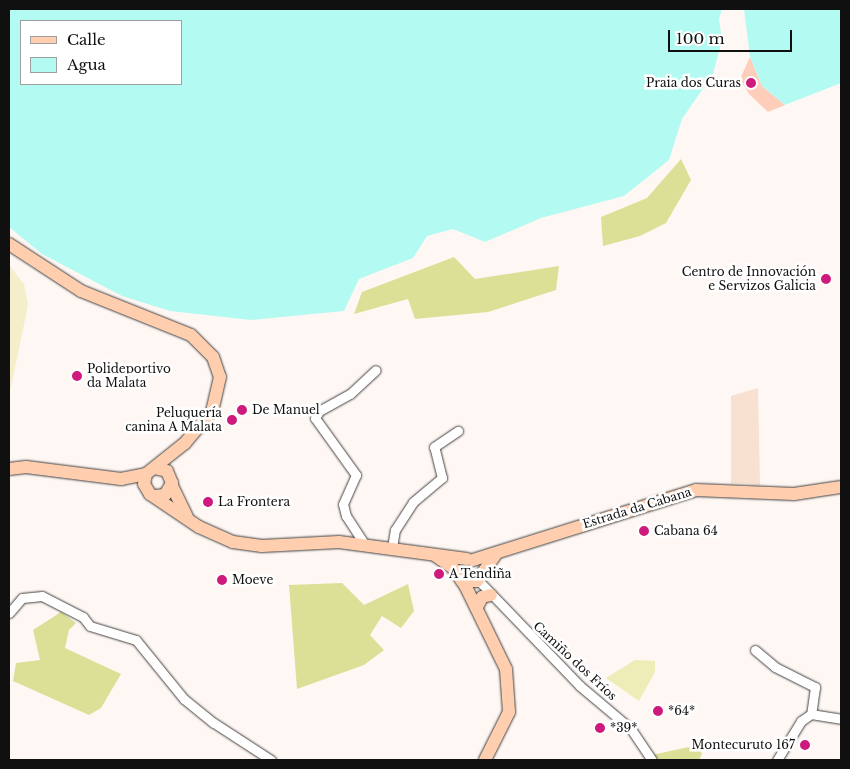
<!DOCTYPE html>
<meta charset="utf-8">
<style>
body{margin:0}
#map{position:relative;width:850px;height:769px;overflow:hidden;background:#fff7f3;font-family:"Libre Baskerville",serif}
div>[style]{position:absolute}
.farmland>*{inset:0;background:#f8e1d0}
.green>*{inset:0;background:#eeedb8}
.forest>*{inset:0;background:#dce096}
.sand>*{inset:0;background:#ffcebb}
.pitch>*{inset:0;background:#f4eecb}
.water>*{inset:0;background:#b3fbf2}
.roads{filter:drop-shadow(0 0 1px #434343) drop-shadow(0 0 1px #434343)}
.minor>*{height:9px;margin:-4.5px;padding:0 4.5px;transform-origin:4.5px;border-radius:4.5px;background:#fff}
.secondary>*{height:12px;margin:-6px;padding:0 6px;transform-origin:6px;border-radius:6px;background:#ffceae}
.dots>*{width:14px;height:14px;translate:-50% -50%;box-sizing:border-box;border:2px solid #fff;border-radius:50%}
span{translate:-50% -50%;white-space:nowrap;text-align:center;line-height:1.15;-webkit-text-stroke:5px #fff;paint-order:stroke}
.poi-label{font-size:12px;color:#101010}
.right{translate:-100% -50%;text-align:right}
.left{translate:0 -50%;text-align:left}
.street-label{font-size:12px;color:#101010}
.frame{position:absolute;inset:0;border:10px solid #101010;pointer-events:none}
.legend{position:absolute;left:20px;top:20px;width:162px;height:65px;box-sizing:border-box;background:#fff;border:1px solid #9f9f9f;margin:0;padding:6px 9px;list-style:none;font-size:15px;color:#101010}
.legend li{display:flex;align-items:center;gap:10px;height:25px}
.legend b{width:25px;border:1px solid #9f9f9f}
.scale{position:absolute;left:668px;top:30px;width:124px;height:22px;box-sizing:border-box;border:2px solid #101010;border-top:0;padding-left:6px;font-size:15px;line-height:18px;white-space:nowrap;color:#101010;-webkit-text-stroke:4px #fff;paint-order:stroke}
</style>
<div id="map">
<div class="farmland">
<div style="clip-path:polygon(758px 388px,760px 485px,731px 483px,731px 396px)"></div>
</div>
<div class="green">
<div style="clip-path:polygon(635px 660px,655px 661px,655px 672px,639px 701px,606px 678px)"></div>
</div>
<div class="forest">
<div style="clip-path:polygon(681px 159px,691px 180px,666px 223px,640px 236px,603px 246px,601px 217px,647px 198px)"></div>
<div style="clip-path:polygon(454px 257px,475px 279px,559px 266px,556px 290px,488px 312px,415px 319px,408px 299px,354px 314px,362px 292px)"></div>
<div style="clip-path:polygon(342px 583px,364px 605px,408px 584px,414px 611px,401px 628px,382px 616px,370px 635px,384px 650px,364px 665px,297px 689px,289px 585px)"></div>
<div style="clip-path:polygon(61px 612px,76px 623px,69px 630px,65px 648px,121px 674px,101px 708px,89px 715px,13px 681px,16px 663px,40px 660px,33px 630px)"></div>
<div style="clip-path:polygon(698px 745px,702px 754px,699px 760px,659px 760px,652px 755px)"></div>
</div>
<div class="sand">
<div style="clip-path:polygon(750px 57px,762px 86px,785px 105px,768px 112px,749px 94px,740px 79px)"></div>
</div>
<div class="pitch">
<div style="clip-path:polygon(9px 265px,24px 284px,28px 305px,9px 397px)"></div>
</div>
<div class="water">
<div style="clip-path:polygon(evenodd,9px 9px,722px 9px,719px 19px,722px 40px,713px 74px,682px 119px,669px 160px,624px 196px,541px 218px,485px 242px,453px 229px,427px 236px,413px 258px,359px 279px,344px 311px,251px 320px,170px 311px,122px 296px,42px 254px,9px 227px,9px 9px,21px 21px,181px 21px,181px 84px,21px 84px,21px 21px)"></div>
<div style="clip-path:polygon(744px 9px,841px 9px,841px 83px,785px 105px,762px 86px,750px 57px)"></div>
</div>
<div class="roads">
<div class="minor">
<div style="left:365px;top:545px;width:35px;rotate:-123deg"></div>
<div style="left:346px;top:516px;width:12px;rotate:-104deg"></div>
<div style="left:343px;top:504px;width:32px;rotate:-66deg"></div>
<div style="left:356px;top:475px;width:70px;rotate:-125.7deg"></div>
<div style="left:315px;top:418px;width:8px;rotate:-60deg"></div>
<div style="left:319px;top:411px;width:35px;rotate:-29deg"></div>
<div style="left:350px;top:394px;width:35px;rotate:-43deg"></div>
<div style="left:392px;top:548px;width:18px;rotate:-81deg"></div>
<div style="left:395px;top:530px;width:33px;rotate:-57deg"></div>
<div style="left:413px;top:502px;width:38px;rotate:-40deg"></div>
<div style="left:442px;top:478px;width:32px;rotate:-104deg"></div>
<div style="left:434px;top:447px;width:29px;rotate:-34deg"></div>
<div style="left:478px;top:580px;width:147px;rotate:46.1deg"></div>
<div style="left:580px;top:686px;width:67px;rotate:40.1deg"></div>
<div style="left:631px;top:729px;width:37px;rotate:56deg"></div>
<div style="left:9px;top:613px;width:20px;rotate:-49deg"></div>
<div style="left:22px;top:598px;width:20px;rotate:-6deg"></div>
<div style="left:42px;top:596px;width:46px;rotate:27.1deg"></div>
<div style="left:83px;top:617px;width:11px;rotate:52deg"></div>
<div style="left:90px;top:626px;width:48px;rotate:16.9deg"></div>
<div style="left:136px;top:640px;width:76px;rotate:50.9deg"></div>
<div style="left:184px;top:699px;width:38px;rotate:39deg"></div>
<div style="left:214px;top:723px;width:68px;rotate:33deg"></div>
<div style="left:755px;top:650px;width:26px;rotate:40deg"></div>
<div style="left:775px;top:667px;width:45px;rotate:26.6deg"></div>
<div style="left:815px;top:687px;width:27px;rotate:98deg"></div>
<div style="left:777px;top:760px;width:46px;rotate:-58.4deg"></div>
<div style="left:801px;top:721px;width:12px;rotate:-35deg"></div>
<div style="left:811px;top:714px;width:30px;rotate:9deg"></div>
</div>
<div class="secondary">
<div style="left:9px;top:244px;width:86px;rotate:33.1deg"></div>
<div style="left:81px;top:291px;width:118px;rotate:21.8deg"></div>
<div style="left:191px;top:335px;width:31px;rotate:45deg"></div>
<div style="left:213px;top:357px;width:21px;rotate:71deg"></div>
<div style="left:220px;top:377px;width:35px;rotate:103deg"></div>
<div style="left:212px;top:411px;width:42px;rotate:130.2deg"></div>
<div style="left:185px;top:443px;width:50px;rotate:141.5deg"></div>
<div style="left:146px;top:474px;width:10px;rotate:101deg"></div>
<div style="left:144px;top:484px;width:12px;rotate:59deg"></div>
<div style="left:150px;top:494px;width:59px;rotate:34deg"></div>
<div style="left:199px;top:527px;width:37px;rotate:24deg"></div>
<div style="left:233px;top:542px;width:29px;rotate:8deg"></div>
<div style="left:262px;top:546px;width:77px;rotate:-3deg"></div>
<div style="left:339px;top:542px;width:129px;rotate:7.6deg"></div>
<div style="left:9px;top:469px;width:17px;rotate:-7deg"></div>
<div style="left:26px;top:467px;width:96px;rotate:7.2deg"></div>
<div style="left:121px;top:479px;width:25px;rotate:-11deg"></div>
<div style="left:172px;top:486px;width:34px;rotate:64deg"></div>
<div style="left:155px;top:496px;width:10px;rotate:-6deg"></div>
<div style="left:165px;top:495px;width:14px;rotate:-60deg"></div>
<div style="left:172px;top:483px;width:13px;rotate:-113deg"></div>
<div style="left:167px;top:471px;width:12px;rotate:-166deg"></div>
<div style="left:436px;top:556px;width:21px;rotate:35deg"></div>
<div style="left:453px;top:568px;width:21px;rotate:55deg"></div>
<div style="left:465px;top:585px;width:93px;rotate:64deg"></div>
<div style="left:506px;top:669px;width:43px;rotate:86deg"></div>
<div style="left:509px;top:712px;width:54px;rotate:116.6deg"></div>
<div style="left:473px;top:560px;width:234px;rotate:-17.4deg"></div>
<div style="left:696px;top:490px;width:98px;rotate:2.3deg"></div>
<div style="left:794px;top:494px;width:48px;rotate:-8.5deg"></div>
<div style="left:462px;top:581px;width:15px"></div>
<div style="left:477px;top:581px;width:33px;rotate:-55deg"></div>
<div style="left:478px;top:605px;width:9px;rotate:-63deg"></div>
<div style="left:482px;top:597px;width:9px;rotate:-13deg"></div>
</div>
</div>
<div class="dots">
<div style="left:751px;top:83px;background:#ce1a7c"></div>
<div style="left:826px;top:279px;background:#ce1a7c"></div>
<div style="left:77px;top:376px;background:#ce1a7c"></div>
<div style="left:242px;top:410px;background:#ce1a7c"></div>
<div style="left:232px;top:420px;background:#ce1a7c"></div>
<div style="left:208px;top:502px;background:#ce1a7c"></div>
<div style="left:644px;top:531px;background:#ce1a7c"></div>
<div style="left:439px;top:574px;background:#ce1a7c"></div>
<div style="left:222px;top:580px;background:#ce1a7c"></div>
<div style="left:658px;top:711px;background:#ce1a7c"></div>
<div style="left:600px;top:728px;background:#ce1a7c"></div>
<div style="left:805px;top:745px;background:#ce1a7c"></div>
</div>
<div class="poi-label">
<span class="right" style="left:741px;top:83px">Praia dos Curas</span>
<span class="right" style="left:816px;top:279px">Centro de Innovación<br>e Servizos Galicia</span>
<span class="left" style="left:87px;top:376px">Polideportivo<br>da Malata</span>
<span class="left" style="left:252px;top:410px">De Manuel</span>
<span class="right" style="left:222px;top:420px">Peluquería<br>canina A Malata</span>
<span class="left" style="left:218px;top:502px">La Frontera</span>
<span class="left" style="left:654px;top:531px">Cabana 64</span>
<span class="left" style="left:449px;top:574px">A Tendiña</span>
<span class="left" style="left:232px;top:580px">Moeve</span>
<span class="left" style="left:668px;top:711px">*64*</span>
<span class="left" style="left:610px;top:728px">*39*</span>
<span class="right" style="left:795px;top:745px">Montecuruto 167</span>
</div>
<div class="street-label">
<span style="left:637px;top:508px;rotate:-17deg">Estrada da Cabana</span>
<span style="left:575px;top:661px;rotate:43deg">Camiño dos Fríos</span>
</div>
<div class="frame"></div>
<ul class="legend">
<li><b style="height:6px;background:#ffceae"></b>Calle</li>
<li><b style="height:14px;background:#b3fbf2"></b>Agua</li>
</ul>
<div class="scale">100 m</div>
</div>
